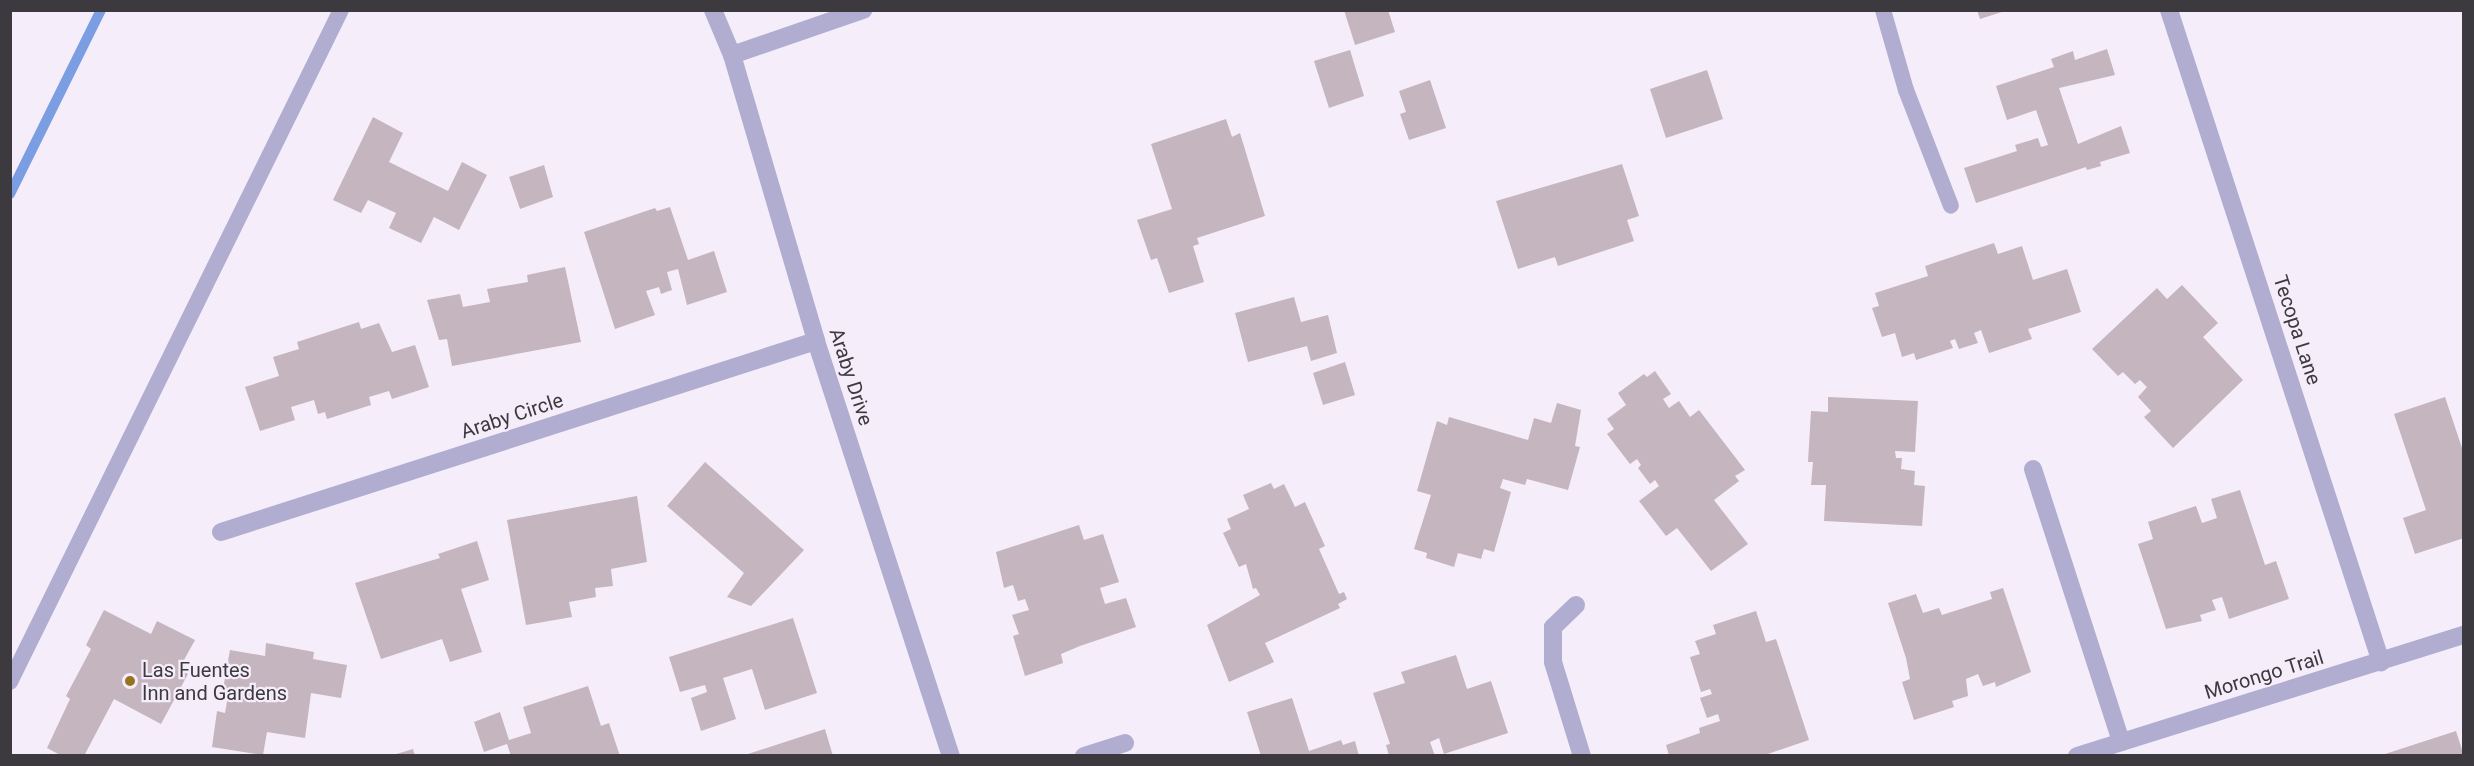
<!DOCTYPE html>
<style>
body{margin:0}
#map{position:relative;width:2474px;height:766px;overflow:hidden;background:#f6edfb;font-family:Roboto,sans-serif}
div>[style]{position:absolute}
.stream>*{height:10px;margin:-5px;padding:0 5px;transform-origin:5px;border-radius:5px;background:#7b9de2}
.building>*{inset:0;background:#c4b5be}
.lane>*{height:16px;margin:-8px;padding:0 8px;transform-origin:8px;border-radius:8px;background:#b0add0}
.street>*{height:18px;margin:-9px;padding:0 9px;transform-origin:9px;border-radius:9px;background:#b0add0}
.dots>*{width:16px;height:16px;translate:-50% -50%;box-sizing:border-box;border:3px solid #f6edfb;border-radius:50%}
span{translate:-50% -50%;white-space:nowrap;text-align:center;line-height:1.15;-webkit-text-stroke:4.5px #f6edfb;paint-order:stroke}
.street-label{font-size:20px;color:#3d3a3f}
.poi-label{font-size:20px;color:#3d3a3f}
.left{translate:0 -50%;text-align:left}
.frame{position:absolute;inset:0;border:12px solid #3d3a3f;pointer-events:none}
</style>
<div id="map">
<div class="stream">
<div style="left:10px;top:194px;width:205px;rotate:-63.7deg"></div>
</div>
<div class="building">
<div style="clip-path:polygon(1344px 10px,1388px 10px,1395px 32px,1355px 45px)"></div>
<div style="clip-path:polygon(1977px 10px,2005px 10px,2005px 11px,1980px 19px)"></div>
<div style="clip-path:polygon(2107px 49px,2115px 75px,2059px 88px,2078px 144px,2121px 126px,2130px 153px,2100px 162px,2101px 166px,2087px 170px,2086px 167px,1976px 203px,1964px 168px,2017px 151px,2015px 145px,2038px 138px,2041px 147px,2048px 145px,2036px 110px,2007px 120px,1996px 86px,2054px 67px,2051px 59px,2073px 51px,2075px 60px)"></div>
<div style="clip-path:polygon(1350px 50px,1364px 96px,1329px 108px,1314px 61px)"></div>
<div style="clip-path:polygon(1707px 70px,1723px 119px,1666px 138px,1650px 89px)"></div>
<div style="clip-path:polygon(1430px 80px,1446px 128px,1409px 140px,1400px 114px,1406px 112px,1399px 91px)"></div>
<div style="clip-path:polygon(373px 117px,403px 133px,389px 162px,448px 191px,462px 162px,487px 175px,459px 230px,434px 217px,421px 243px,389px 228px,396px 213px,368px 200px,361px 213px,333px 200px)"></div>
<div style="clip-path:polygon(1226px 119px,1232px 137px,1240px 133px,1265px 216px,1197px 238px,1199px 244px,1193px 246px,1204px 282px,1169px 293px,1157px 258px,1151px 260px,1137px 220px,1172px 209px,1151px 144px)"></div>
<div style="clip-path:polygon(1622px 164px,1639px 216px,1627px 220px,1634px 241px,1558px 266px,1555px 257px,1518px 269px,1496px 201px)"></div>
<div style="clip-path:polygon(544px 165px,553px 197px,520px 209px,509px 177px)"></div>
<div style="clip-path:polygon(670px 207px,688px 260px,714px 251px,727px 292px,687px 305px,678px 269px,667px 272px,672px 290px,661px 294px,659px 287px,646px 291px,655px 315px,615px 329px,584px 232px,655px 208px,657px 211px)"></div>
<div style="clip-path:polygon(1994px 243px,1998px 254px,2022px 246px,2033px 280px,2067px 269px,2081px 312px,2028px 329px,2032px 339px,1989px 353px,1981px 330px,1974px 333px,1978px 343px,1959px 349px,1955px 339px,1950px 341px,1953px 348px,1916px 360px,1914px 353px,1902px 357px,1895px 333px,1882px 337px,1872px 308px,1879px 306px,1875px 293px,1928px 276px,1925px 266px)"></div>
<div style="clip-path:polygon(565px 267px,581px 342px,452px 366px,447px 339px,439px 340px,427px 300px,460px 294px,463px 307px,490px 302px,487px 289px,528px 282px,527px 275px)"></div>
<div style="clip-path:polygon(2182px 285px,2218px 323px,2203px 337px,2243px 380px,2173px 448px,2144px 417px,2151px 411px,2138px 397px,2147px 387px,2140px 380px,2135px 384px,2123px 372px,2118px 376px,2092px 349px,2157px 288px,2167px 299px)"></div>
<div style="clip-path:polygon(1294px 297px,1301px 322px,1328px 315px,1337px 353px,1311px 361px,1307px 346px,1248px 362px,1235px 313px)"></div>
<div style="clip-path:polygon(359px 322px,361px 329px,379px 323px,392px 352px,415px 345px,429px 387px,392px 399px,389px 391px,369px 397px,371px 405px,327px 419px,325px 412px,318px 414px,314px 400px,291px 407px,295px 420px,260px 431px,245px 387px,279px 376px,273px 357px,299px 349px,297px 342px)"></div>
<div style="clip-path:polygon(1345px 362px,1355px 395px,1323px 405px,1313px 373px)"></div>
<div style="clip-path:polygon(1655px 371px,1671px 394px,1663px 399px,1669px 408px,1679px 401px,1690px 417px,1699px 410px,1745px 470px,1735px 476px,1739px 481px,1714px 500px,1748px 544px,1711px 571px,1677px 528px,1666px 536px,1639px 501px,1659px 486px,1655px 480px,1650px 484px,1638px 468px,1641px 465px,1637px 459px,1630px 464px,1607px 434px,1614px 429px,1607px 419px,1626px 405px,1618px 393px,1644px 374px,1647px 377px)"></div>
<div style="clip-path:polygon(1828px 397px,1918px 401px,1915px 452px,1895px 451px,1896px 458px,1902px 458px,1901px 469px,1915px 471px,1914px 485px,1925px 486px,1922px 526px,1824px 521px,1826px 485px,1811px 485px,1813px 462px,1808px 462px,1811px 411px,1828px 412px)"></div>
<div style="clip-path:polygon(2445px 397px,2464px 454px,2464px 538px,2415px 554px,2403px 518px,2426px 510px,2394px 414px)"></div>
<div style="clip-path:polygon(1557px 403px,1581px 410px,1575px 446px,1580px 447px,1568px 490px,1527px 479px,1525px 485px,1503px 479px,1500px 488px,1511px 492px,1494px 552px,1484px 549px,1481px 559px,1458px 553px,1454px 567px,1426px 558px,1427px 553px,1414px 549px,1431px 495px,1417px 491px,1437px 421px,1447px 425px,1449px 417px,1528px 440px,1534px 418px,1551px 423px)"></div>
<div style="clip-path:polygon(705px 462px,804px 550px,751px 606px,727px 597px,744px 573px,667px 506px)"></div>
<div style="clip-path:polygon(1271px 483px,1274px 489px,1284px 484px,1295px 507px,1305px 502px,1325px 546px,1319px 549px,1339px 594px,1344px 592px,1347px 599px,1338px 604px,1340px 608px,1265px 643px,1274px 662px,1229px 682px,1207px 625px,1260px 595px,1256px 588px,1253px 589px,1246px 564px,1239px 567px,1223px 533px,1231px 529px,1227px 519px,1249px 509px,1243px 495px)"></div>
<div style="clip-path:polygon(2240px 490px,2265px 565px,2276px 561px,2289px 599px,2229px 619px,2222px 597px,2212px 600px,2216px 610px,2200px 615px,2202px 621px,2166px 629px,2138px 544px,2153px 539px,2148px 522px,2196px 506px,2202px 523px,2217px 518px,2211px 499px)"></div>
<div style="clip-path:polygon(637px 496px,647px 562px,611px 569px,613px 586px,595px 588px,596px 597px,569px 602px,572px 617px,526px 625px,507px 520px)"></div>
<div style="clip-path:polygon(1079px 525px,1084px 540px,1103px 534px,1119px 582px,1100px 588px,1105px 604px,1126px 598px,1136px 627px,1080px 646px,1061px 654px,1063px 663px,1025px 676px,1013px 636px,1019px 634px,1012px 615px,1029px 610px,1025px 599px,1018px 601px,1013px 585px,1004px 588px,996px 552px)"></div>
<div style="clip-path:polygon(477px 541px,489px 580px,461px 589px,482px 652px,450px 662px,442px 639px,381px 659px,355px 583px,440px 558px,438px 554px)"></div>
<div style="clip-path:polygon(2003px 588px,2031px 672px,1996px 687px,1995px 682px,1983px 686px,1978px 674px,1966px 679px,1968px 696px,1952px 701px,1954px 707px,1914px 720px,1902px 682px,1910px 679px,1906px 658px,1888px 603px,1916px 594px,1923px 613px,1939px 608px,1942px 615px,1992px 599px,1990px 592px)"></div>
<div style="clip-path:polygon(104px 610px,151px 634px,157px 621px,195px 640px,179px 669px,188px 674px,161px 724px,114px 699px,84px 756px,62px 756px,47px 748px,70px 699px,66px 696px,91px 649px,86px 645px)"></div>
<div style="clip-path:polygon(1756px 611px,1766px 642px,1776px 639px,1809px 740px,1762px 756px,1669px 756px,1666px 745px,1700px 733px,1699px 728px,1720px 721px,1718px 714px,1707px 718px,1700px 698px,1712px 694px,1710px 689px,1701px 692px,1690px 657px,1700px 654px,1695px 641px,1716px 634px,1713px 625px)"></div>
<div style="clip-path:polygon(793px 618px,817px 693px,765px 710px,752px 669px,723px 678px,736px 719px,701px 731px,691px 698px,707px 692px,705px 685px,680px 692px,669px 657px)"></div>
<div style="clip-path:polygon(266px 643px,314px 652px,313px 659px,347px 665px,341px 698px,311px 693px,305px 738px,267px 732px,263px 755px,212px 747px,217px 711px,225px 713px,228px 696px,222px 695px,230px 650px,265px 656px)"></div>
<div style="clip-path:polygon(1456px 655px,1467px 689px,1491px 681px,1508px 733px,1444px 754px,1439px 738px,1430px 742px,1435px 756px,1389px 756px,1386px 745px,1390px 744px,1373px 693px,1405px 683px,1401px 672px)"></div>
<div style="clip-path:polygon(588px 686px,601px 726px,609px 723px,620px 756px,511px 756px,507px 744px,484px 752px,474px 722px,500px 712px,509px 740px,531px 733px,523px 707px)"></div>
<div style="clip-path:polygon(1292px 698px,1309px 751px,1341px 740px,1343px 745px,1355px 741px,1359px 756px,1261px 756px,1247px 712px)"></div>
<div style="clip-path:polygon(825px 729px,833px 756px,745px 756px,745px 755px)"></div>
<div style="clip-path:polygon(2456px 731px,2464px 756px,2382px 756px,2382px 755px)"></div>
<div style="clip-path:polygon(413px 749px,415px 756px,393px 756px,393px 755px)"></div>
</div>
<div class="lane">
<div style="left:1883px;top:10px;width:83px;rotate:74deg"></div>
<div style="left:1906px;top:90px;width:124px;rotate:68.8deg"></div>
<div style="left:10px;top:682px;width:749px;rotate:-63.78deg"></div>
</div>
<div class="street">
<div style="left:713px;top:10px;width:49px;rotate:67.1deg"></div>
<div style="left:732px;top:55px;width:298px;rotate:73.6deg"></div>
<div style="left:816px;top:341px;width:436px;rotate:72deg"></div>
<div style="left:2169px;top:10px;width:686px;rotate:71.99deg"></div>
<div style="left:732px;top:55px;width:139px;rotate:-19deg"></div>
<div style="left:2033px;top:469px;width:287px;rotate:72.1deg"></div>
<div style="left:221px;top:532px;width:625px;rotate:-17.8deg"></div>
<div style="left:1576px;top:605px;width:32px;rotate:136deg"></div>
<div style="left:1553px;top:627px;width:35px;rotate:90deg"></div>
<div style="left:1553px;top:662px;width:98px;rotate:72.9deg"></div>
<div style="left:1084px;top:756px;width:43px;rotate:-17.6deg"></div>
<div style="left:2077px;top:756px;width:405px;rotate:-17.4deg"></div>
</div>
<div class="dots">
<div style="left:130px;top:681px;background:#98731d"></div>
</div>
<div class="street-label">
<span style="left:2297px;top:330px;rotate:72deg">Tecopa Lane</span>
<span style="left:851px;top:377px;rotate:72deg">Araby Drive</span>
<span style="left:512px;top:416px;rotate:-18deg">Araby Circle</span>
<span style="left:2264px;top:675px;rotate:-17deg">Morongo Trail</span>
</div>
<div class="poi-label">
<span class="left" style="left:142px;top:682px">Las Fuentes<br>Inn and Gardens</span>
</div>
<div class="frame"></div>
</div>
